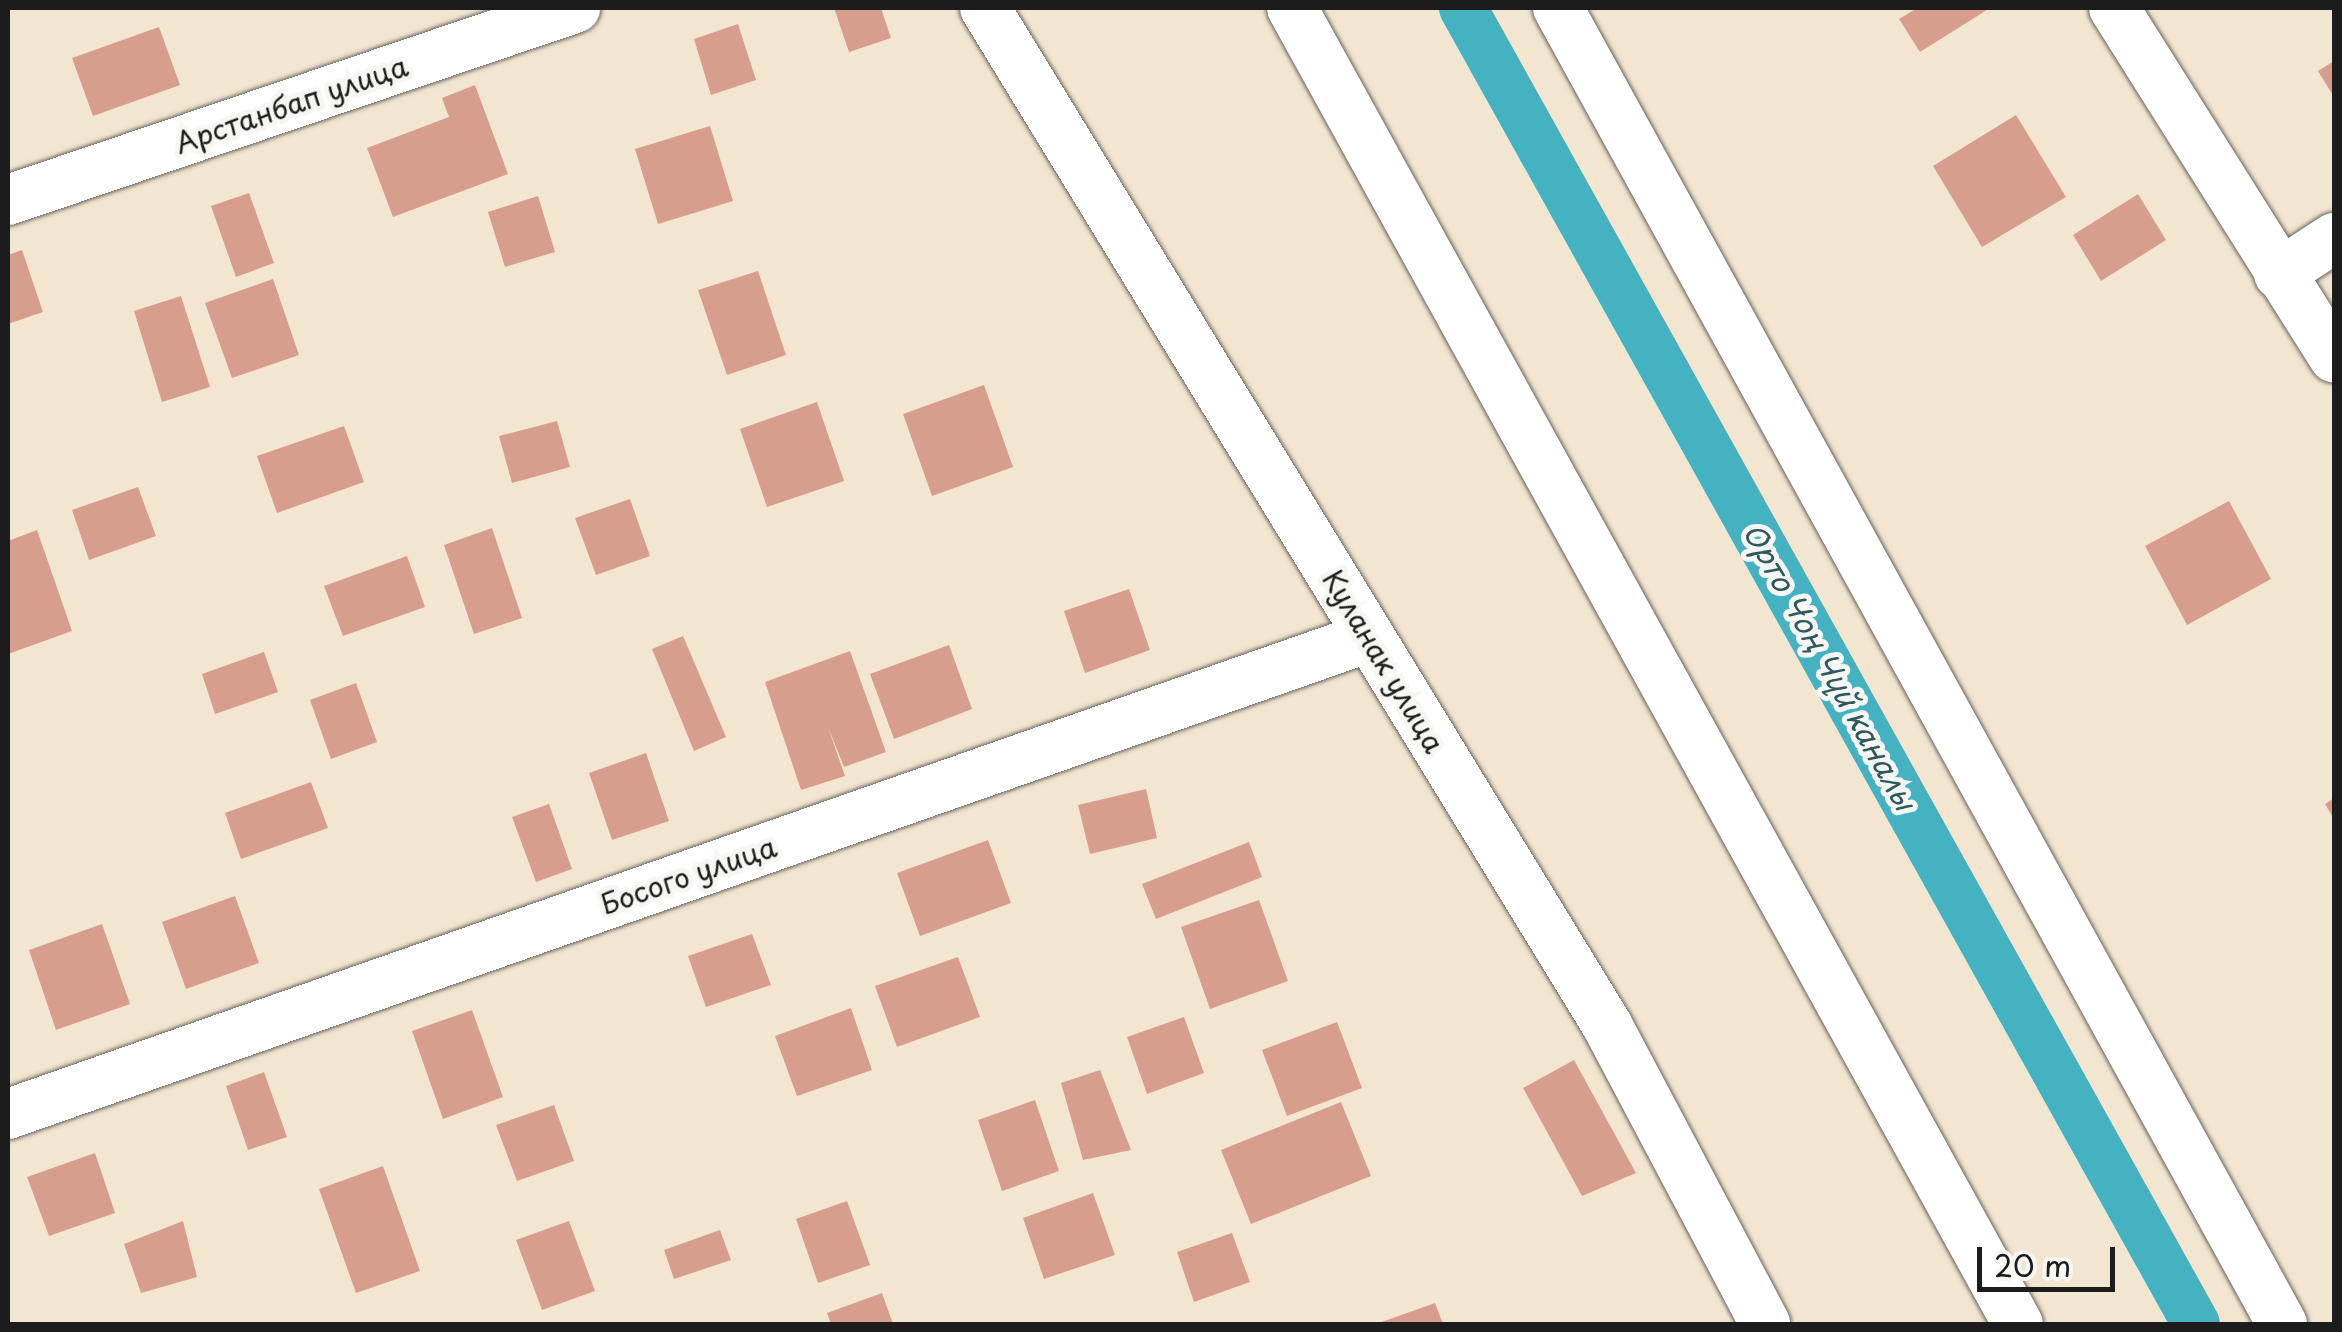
<!DOCTYPE html>
<meta charset="utf-8">
<style>
body{margin:0}
#map{position:relative;width:2342px;height:1332px;overflow:hidden;background:#f3e6d1;font-family:"Playpen Sans",sans-serif}
div>[style]{position:absolute}
.canal>*{height:48px;margin:-24px;padding:0 24px;transform-origin:24px;border-radius:24px;background:#45b2c2}
.building>*{inset:0;background:#d79e8e}
.roads{filter:drop-shadow(0 0 2px #67635b) drop-shadow(0 0 2px #67635b)}
.minor>*{height:50px;margin:-25px;padding:0 25px;transform-origin:25px;border-radius:25px;background:#fff}
span{translate:-50% -50%;white-space:nowrap;text-align:center;line-height:1.15;-webkit-text-stroke:10px #f6f6f2;paint-order:stroke}
.street-label{font-size:28px;color:#1c1c1c}
.water-label{font-size:30px;color:#2c585e;font-style:italic}
.frame{position:absolute;inset:0;border:10px solid #1c1c1c;pointer-events:none}
.scale{position:absolute;left:1977px;top:1247px;width:138px;height:45px;box-sizing:border-box;border:5px solid #1c1c1c;border-top:0;padding-left:12px;font-size:30px;line-height:35px;white-space:nowrap;color:#1c1c1c;-webkit-text-stroke:8px #f6f6f2;paint-order:stroke}
</style>
<div id="map">
<div class="canal">
<div style="left:1463px;top:8px;width:1506px;rotate:60.88deg"></div>
</div>
<div class="building">
<div style="clip-path:polygon(834px 8px,881px 8px,891px 38px,849px 52px)"></div>
<div style="clip-path:polygon(1917px 8px,1990px 8px,1920px 52px,1899px 19px)"></div>
<div style="clip-path:polygon(738px 24px,756px 80px,711px 95px,694px 39px)"></div>
<div style="clip-path:polygon(159px 27px,180px 85px,93px 116px,72px 58px)"></div>
<div style="clip-path:polygon(2334px 61px,2334px 97px,2318px 71px)"></div>
<div style="clip-path:polygon(475px 85px,508px 174px,393px 217px,367px 148px,449px 117px,442px 98px)"></div>
<div style="clip-path:polygon(2016px 115px,2066px 197px,1982px 247px,1933px 166px)"></div>
<div style="clip-path:polygon(710px 126px,733px 201px,658px 224px,635px 149px)"></div>
<div style="clip-path:polygon(249px 193px,274px 263px,236px 277px,211px 206px)"></div>
<div style="clip-path:polygon(2138px 194px,2166px 240px,2101px 281px,2073px 235px)"></div>
<div style="clip-path:polygon(538px 196px,555px 252px,505px 267px,488px 212px)"></div>
<div style="clip-path:polygon(22px 250px,43px 312px,8px 324px,8px 255px)"></div>
<div style="clip-path:polygon(758px 271px,786px 355px,727px 375px,698px 290px)"></div>
<div style="clip-path:polygon(273px 279px,299px 355px,232px 378px,205px 303px)"></div>
<div style="clip-path:polygon(181px 296px,210px 387px,162px 402px,134px 311px)"></div>
<div style="clip-path:polygon(984px 385px,1013px 467px,932px 496px,903px 414px)"></div>
<div style="clip-path:polygon(817px 402px,844px 481px,767px 507px,740px 429px)"></div>
<div style="clip-path:polygon(557px 421px,570px 467px,512px 483px,499px 436px)"></div>
<div style="clip-path:polygon(344px 426px,364px 482px,277px 513px,257px 456px)"></div>
<div style="clip-path:polygon(138px 487px,156px 536px,89px 560px,72px 510px)"></div>
<div style="clip-path:polygon(630px 499px,650px 556px,596px 575px,575px 518px)"></div>
<div style="clip-path:polygon(2229px 501px,2271px 579px,2187px 625px,2145px 546px)"></div>
<div style="clip-path:polygon(492px 528px,522px 618px,474px 634px,444px 545px)"></div>
<div style="clip-path:polygon(37px 530px,72px 631px,8px 654px,8px 541px)"></div>
<div style="clip-path:polygon(407px 556px,425px 607px,343px 636px,324px 586px)"></div>
<div style="clip-path:polygon(1129px 589px,1150px 650px,1085px 673px,1064px 611px)"></div>
<div style="clip-path:polygon(683px 636px,726px 737px,694px 751px,652px 649px)"></div>
<div style="clip-path:polygon(949px 645px,972px 709px,894px 739px,870px 674px)"></div>
<div style="clip-path:polygon(850px 651px,886px 752px,844px 767px,828px 727px,845px 776px,801px 790px,765px 682px)"></div>
<div style="clip-path:polygon(264px 652px,278px 692px,215px 714px,202px 674px)"></div>
<div style="clip-path:polygon(356px 683px,377px 742px,331px 759px,310px 700px)"></div>
<div style="clip-path:polygon(646px 753px,669px 821px,612px 840px,589px 773px)"></div>
<div style="clip-path:polygon(311px 782px,328px 828px,241px 859px,225px 813px)"></div>
<div style="clip-path:polygon(1146px 789px,1157px 838px,1090px 854px,1078px 805px)"></div>
<div style="clip-path:polygon(2334px 798px,2334px 819px,2325px 804px)"></div>
<div style="clip-path:polygon(549px 804px,572px 869px,536px 882px,512px 817px)"></div>
<div style="clip-path:polygon(988px 840px,1011px 903px,920px 936px,897px 873px)"></div>
<div style="clip-path:polygon(1249px 842px,1262px 877px,1156px 919px,1142px 884px)"></div>
<div style="clip-path:polygon(235px 896px,259px 963px,186px 989px,162px 922px)"></div>
<div style="clip-path:polygon(1259px 900px,1288px 981px,1210px 1009px,1181px 927px)"></div>
<div style="clip-path:polygon(102px 924px,130px 1004px,56px 1030px,29px 950px)"></div>
<div style="clip-path:polygon(752px 934px,771px 985px,706px 1007px,688px 956px)"></div>
<div style="clip-path:polygon(958px 957px,980px 1017px,897px 1047px,875px 986px)"></div>
<div style="clip-path:polygon(851px 1008px,872px 1070px,797px 1096px,775px 1036px)"></div>
<div style="clip-path:polygon(472px 1010px,503px 1097px,443px 1119px,412px 1031px)"></div>
<div style="clip-path:polygon(1184px 1017px,1204px 1073px,1147px 1094px,1127px 1037px)"></div>
<div style="clip-path:polygon(1337px 1022px,1362px 1088px,1287px 1116px,1262px 1050px)"></div>
<div style="clip-path:polygon(1574px 1060px,1636px 1173px,1582px 1196px,1523px 1088px)"></div>
<div style="clip-path:polygon(1100px 1070px,1131px 1150px,1083px 1160px,1061px 1083px)"></div>
<div style="clip-path:polygon(264px 1072px,287px 1137px,248px 1150px,226px 1086px)"></div>
<div style="clip-path:polygon(1035px 1100px,1059px 1171px,1002px 1191px,978px 1120px)"></div>
<div style="clip-path:polygon(1341px 1102px,1371px 1176px,1251px 1224px,1221px 1150px)"></div>
<div style="clip-path:polygon(554px 1105px,574px 1161px,517px 1181px,496px 1125px)"></div>
<div style="clip-path:polygon(95px 1153px,115px 1213px,49px 1236px,27px 1177px)"></div>
<div style="clip-path:polygon(383px 1166px,420px 1271px,356px 1293px,319px 1189px)"></div>
<div style="clip-path:polygon(1093px 1193px,1115px 1255px,1044px 1279px,1023px 1218px)"></div>
<div style="clip-path:polygon(847px 1201px,870px 1265px,818px 1283px,796px 1219px)"></div>
<div style="clip-path:polygon(183px 1221px,197px 1277px,141px 1293px,124px 1244px)"></div>
<div style="clip-path:polygon(569px 1221px,595px 1291px,542px 1310px,516px 1240px)"></div>
<div style="clip-path:polygon(720px 1230px,731px 1260px,674px 1279px,664px 1250px)"></div>
<div style="clip-path:polygon(1232px 1233px,1250px 1282px,1194px 1302px,1177px 1252px)"></div>
<div style="clip-path:polygon(882px 1293px,893px 1324px,831px 1324px,827px 1313px)"></div>
<div style="clip-path:polygon(1435px 1303px,1443px 1324px,1376px 1324px)"></div>
</div>
<div class="roads">
<div class="minor">
<div style="left:985px;top:8px;width:1192px;rotate:58.55deg"></div>
<div style="left:1607px;top:1025px;width:338px;rotate:62.1deg"></div>
<div style="left:1292px;top:8px;width:1503px;rotate:61.12deg"></div>
<div style="left:1558px;top:8px;width:1502px;rotate:61.18deg"></div>
<div style="left:2114px;top:8px;width:413px;rotate:57.8deg"></div>
<div style="left:8px;top:200px;width:599px;rotate:-18.71deg"></div>
<div style="left:2279px;top:274px;width:66px;rotate:-33.2deg"></div>
<div style="left:8px;top:1114px;width:1442px;rotate:-19.31deg"></div>
</div>
</div>
<div class="street-label">
<span style="left:291px;top:104px;rotate:-19deg">Арстанбап улица</span>
<span style="left:1384px;top:661px;rotate:59deg">Куланак улица</span>
<span style="left:688px;top:875px;rotate:-19deg">Босого улица</span>
</div>
<div class="water-label">
<span style="left:1830px;top:666px;rotate:61deg">Орто Чоң Чүй каналы</span>
</div>
<div class="frame"></div>
<div class="scale">20 m</div>
</div>
